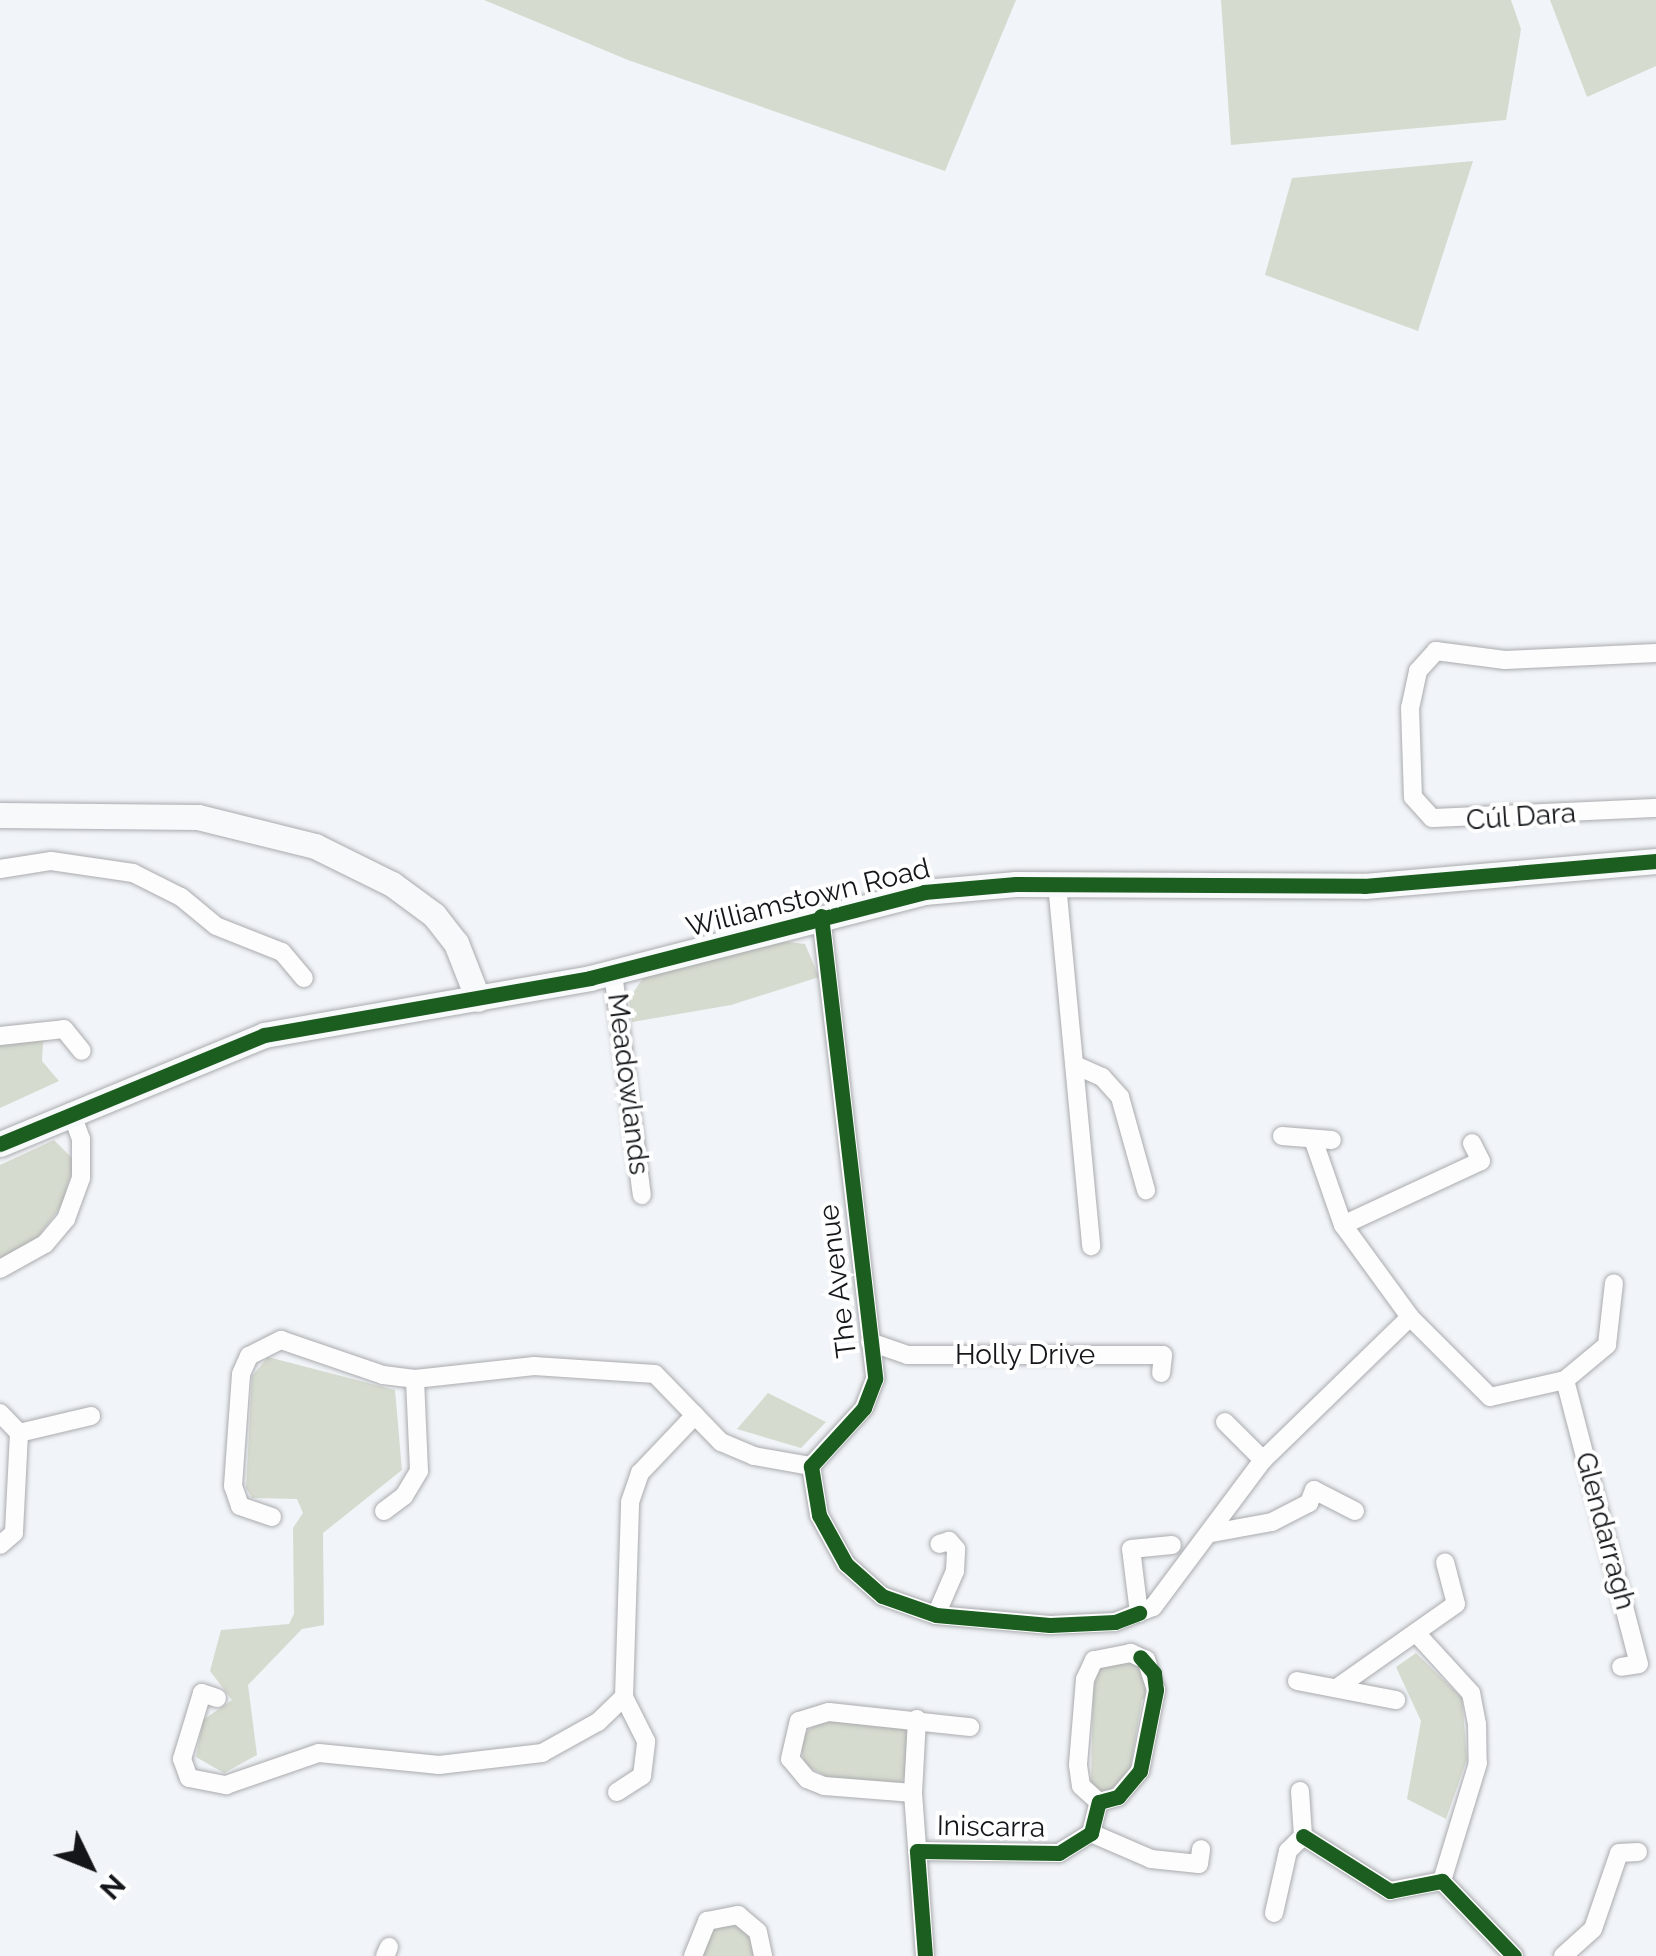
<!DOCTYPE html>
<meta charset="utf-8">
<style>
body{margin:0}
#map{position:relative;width:1656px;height:1956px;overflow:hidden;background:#f1f4f8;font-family:Raleway,sans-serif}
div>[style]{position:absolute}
.green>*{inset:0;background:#d6dbcf}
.roads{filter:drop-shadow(0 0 2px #aaabae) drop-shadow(0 0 2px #aaabae)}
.street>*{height:18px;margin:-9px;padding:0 9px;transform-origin:9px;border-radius:9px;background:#fdfdfe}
.secondary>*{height:25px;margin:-12.5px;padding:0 12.5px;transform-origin:12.5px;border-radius:12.5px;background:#f8f9fb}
.cycleway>*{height:15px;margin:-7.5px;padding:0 7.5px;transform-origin:7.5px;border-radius:7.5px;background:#1b5e20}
span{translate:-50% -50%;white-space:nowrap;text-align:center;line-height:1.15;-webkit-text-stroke:8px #fff;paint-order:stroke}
.street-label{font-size:28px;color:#141619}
.north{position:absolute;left:40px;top:1816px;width:100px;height:100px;-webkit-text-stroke:8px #fff;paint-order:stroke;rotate:133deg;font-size:28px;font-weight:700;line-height:40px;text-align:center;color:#141619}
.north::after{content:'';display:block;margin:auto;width:35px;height:45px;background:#141619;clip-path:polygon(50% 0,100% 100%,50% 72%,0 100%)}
</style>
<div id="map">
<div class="green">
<div style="clip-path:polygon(484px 0,1016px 0,945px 171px,628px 60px)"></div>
<div style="clip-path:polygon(1221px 0,1511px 0,1521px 29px,1506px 120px,1231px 145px)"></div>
<div style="clip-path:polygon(1550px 0,1656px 0,1656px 66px,1587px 97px)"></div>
<div style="clip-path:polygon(1473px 161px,1418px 331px,1265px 275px,1292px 178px)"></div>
<div style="clip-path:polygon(772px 940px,805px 944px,819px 977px,731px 1005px,632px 1022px,629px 999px,645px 975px)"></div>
<div style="clip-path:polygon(56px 1034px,43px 1042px,42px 1061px,59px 1081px,0 1108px,0 1043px)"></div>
<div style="clip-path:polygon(54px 1140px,75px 1161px,62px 1205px,35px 1241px,0 1260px,0 1165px)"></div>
<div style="clip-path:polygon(268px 1357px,395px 1390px,402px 1470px,323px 1533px,324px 1625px,302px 1629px,248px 1685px,257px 1755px,224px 1773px,196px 1757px,203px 1720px,232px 1700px,210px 1671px,221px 1630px,289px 1624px,294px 1614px,293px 1528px,303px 1513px,297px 1499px,252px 1498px,246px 1488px,252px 1376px)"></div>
<div style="clip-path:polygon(768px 1393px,826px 1422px,801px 1448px,737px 1429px)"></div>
<div style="clip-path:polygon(1416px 1653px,1462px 1698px,1467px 1759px,1446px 1819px,1407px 1799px,1421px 1721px,1396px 1667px)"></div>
<div style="clip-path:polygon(1132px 1661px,1143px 1668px,1149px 1694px,1142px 1700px,1129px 1775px,1105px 1793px,1091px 1786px,1093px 1687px,1101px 1666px)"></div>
<div style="clip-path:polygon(821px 1719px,899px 1724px,908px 1733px,905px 1776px,899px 1784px,831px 1779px,805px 1765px,799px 1739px)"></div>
<div style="clip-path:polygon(730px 1924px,747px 1929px,756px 1956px,702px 1956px,707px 1932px)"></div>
</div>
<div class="roads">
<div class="street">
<div style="left:1656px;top:653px;width:151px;rotate:177.3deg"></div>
<div style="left:1505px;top:660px;width:70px;rotate:-172.6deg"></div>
<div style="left:1436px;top:651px;width:27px;rotate:132deg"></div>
<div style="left:1418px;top:671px;width:38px;rotate:102deg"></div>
<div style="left:1410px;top:708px;width:89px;rotate:88.1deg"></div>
<div style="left:1413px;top:797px;width:28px;rotate:48deg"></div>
<div style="left:1432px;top:818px;width:224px;rotate:-2.6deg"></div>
<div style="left:0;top:869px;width:52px;rotate:-8.9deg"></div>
<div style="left:51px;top:861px;width:83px;rotate:8.3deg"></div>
<div style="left:133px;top:873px;width:54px;rotate:26.6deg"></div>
<div style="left:181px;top:897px;width:45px;rotate:39.6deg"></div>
<div style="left:216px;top:926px;width:71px;rotate:21.5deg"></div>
<div style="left:282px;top:952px;width:34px;rotate:50deg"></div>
<div style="left:1057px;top:884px;width:364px;rotate:84.6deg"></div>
<div style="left:821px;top:916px;width:466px;rotate:83.3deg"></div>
<div style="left:875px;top:1379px;width:31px;rotate:111deg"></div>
<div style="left:864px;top:1408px;width:79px;rotate:132.4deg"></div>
<div style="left:811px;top:1466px;width:50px;rotate:80.7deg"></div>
<div style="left:819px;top:1515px;width:56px;rotate:61.1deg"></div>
<div style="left:846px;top:1564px;width:48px;rotate:41.6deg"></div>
<div style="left:882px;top:1596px;width:57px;rotate:19.4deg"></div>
<div style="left:936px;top:1615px;width:114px;rotate:5deg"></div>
<div style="left:1050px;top:1625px;width:65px;rotate:-2.6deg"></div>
<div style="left:1115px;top:1622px;width:41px;rotate:-21.5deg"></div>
<div style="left:1153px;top:1607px;width:184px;rotate:-53.2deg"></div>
<div style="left:1263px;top:1460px;width:205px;rotate:-44.2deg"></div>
<div style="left:613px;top:973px;width:224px;rotate:82.6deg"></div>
<div style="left:0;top:1036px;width:64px;rotate:-6.2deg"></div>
<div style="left:64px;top:1029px;width:28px;rotate:51deg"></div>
<div style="left:1075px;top:1065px;width:30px;rotate:24deg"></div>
<div style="left:1102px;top:1077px;width:27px;rotate:48deg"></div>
<div style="left:1120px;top:1097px;width:97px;rotate:74.4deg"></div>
<div style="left:1282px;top:1136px;width:50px;rotate:4.6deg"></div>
<div style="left:1313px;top:1139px;width:91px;rotate:70.8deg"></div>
<div style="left:1343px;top:1225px;width:114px;rotate:53.9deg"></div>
<div style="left:1410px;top:1317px;width:113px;rotate:45deg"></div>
<div style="left:1490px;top:1397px;width:77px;rotate:-12.8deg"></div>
<div style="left:1565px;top:1380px;width:55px;rotate:-39.8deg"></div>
<div style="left:1607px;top:1345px;width:62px;rotate:-83.6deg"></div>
<div style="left:1343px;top:1225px;width:152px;rotate:-24.9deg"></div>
<div style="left:1481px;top:1161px;width:20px;rotate:-117deg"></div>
<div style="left:0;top:1269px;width:51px;rotate:-29.1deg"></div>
<div style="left:45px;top:1244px;width:33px;rotate:-50deg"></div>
<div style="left:66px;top:1219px;width:44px;rotate:-69.9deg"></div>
<div style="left:81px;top:1178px;width:39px;rotate:-90deg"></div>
<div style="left:81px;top:1139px;width:29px;rotate:-110deg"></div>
<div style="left:870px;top:1342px;width:39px;rotate:19deg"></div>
<div style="left:907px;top:1355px;width:256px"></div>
<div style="left:1163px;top:1355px;width:18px;rotate:96deg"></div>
<div style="left:1565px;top:1380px;width:293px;rotate:75.4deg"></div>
<div style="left:1639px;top:1664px;width:18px;rotate:171deg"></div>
<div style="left:0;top:1413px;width:28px;rotate:46deg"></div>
<div style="left:19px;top:1433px;width:100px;rotate:92.9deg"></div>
<div style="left:14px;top:1533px;width:18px;rotate:139deg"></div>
<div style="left:1225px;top:1422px;width:54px;rotate:45deg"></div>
<div style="left:19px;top:1433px;width:74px;rotate:-13.3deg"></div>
<div style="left:384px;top:1511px;width:25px;rotate:-37deg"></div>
<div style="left:404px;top:1496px;width:29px;rotate:-59deg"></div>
<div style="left:419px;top:1471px;width:92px;rotate:-92.5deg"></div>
<div style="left:272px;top:1517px;width:34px;rotate:-161deg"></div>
<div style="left:240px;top:1506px;width:21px;rotate:-109deg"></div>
<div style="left:233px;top:1486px;width:112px;rotate:-85.9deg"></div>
<div style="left:241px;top:1374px;width:20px;rotate:-66deg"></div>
<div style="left:249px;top:1356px;width:36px;rotate:-27deg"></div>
<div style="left:281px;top:1340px;width:108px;rotate:18.9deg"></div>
<div style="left:383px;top:1375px;width:32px;rotate:7deg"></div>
<div style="left:415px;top:1379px;width:120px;rotate:-6.2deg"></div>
<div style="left:534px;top:1366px;width:121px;rotate:3.8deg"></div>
<div style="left:655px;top:1374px;width:95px;rotate:45.9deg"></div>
<div style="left:721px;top:1442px;width:36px;rotate:23deg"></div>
<div style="left:754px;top:1456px;width:58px;rotate:10deg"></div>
<div style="left:1212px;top:1533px;width:61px;rotate:-10.4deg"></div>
<div style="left:1272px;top:1522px;width:42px;rotate:-27.2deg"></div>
<div style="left:1309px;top:1503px;width:14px;rotate:-69deg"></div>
<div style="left:1314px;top:1490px;width:46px;rotate:27.1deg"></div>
<div style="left:1139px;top:1613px;width:64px;rotate:-97.1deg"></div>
<div style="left:1131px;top:1549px;width:41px;rotate:-5.6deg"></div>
<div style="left:936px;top:1615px;width:48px;rotate:-66.6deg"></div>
<div style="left:955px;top:1571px;width:22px;rotate:-87deg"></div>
<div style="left:956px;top:1549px;width:11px;rotate:-131deg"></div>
<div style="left:949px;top:1541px;width:10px;rotate:163deg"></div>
<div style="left:1418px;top:1635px;width:79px;rotate:47.6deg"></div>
<div style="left:1471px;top:1693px;width:32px;rotate:79deg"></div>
<div style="left:1477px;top:1724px;width:39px;rotate:89deg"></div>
<div style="left:1478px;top:1763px;width:123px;rotate:107deg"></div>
<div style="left:1297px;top:1681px;width:101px;rotate:10.9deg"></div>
<div style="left:1338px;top:1687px;width:144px;rotate:-35.1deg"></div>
<div style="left:1456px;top:1604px;width:43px;rotate:-104.7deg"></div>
<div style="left:217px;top:1698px;width:16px;rotate:-162deg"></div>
<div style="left:202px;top:1693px;width:69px;rotate:106.9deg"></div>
<div style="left:182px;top:1759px;width:20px;rotate:70deg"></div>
<div style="left:189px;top:1778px;width:38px;rotate:11deg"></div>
<div style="left:226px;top:1785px;width:98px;rotate:-19deg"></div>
<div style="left:319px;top:1753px;width:121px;rotate:5.7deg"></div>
<div style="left:439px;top:1765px;width:104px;rotate:-6.6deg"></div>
<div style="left:542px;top:1753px;width:64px;rotate:-29deg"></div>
<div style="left:598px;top:1722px;width:36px;rotate:-44deg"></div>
<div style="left:917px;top:1719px;width:74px;rotate:93.1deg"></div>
<div style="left:913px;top:1793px;width:163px;rotate:85.8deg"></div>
<div style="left:1300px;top:1791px;width:45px;rotate:86.2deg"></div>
<div style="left:617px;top:1792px;width:30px;rotate:-33deg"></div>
<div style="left:642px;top:1776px;width:35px;rotate:-83deg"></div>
<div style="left:646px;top:1741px;width:49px;rotate:-116.6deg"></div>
<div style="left:624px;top:1697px;width:195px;rotate:-88.2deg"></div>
<div style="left:630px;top:1502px;width:31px;rotate:-71deg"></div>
<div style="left:640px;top:1473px;width:80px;rotate:-46.5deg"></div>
<div style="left:913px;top:1793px;width:89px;rotate:-175.5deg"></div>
<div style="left:824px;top:1786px;width:18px;rotate:-158deg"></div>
<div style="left:807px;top:1779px;width:26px;rotate:-130deg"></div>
<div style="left:790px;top:1759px;width:39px;rotate:-77deg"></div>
<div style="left:799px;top:1721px;width:31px;rotate:-17deg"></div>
<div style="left:829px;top:1712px;width:142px;rotate:6.1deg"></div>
<div style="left:1091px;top:1833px;width:65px;rotate:23.4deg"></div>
<div style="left:1151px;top:1859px;width:48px;rotate:5.9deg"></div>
<div style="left:1199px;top:1864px;width:15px;rotate:-82deg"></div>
<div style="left:1303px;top:1836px;width:103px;rotate:32.3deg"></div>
<div style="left:1390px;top:1891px;width:53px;rotate:-10.9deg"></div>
<div style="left:917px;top:1851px;width:142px;rotate:0.8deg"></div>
<div style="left:1059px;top:1853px;width:38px;rotate:-32deg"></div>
<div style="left:1091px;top:1833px;width:32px;rotate:-76deg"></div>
<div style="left:1099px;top:1802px;width:20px;rotate:-15deg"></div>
<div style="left:1118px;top:1797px;width:34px;rotate:-50deg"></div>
<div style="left:1140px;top:1771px;width:83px;rotate:-78.8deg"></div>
<div style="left:1156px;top:1690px;width:32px;rotate:-108deg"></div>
<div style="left:1146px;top:1660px;width:17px;rotate:-155deg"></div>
<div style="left:1131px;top:1653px;width:38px;rotate:169deg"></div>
<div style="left:1094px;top:1660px;width:21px;rotate:115deg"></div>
<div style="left:1085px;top:1679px;width:86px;rotate:94.7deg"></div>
<div style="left:1078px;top:1765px;width:21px;rotate:82deg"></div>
<div style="left:1081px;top:1786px;width:24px;rotate:42deg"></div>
<div style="left:1442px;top:1881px;width:104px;rotate:46.2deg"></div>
<div style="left:1274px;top:1913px;width:64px;rotate:-77.3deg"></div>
<div style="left:1288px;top:1851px;width:21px;rotate:-45deg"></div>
<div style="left:385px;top:1956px;width:10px;rotate:-66deg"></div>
<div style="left:693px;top:1956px;width:38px;rotate:-68deg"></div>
<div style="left:707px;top:1921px;width:32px;rotate:-11deg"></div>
<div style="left:738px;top:1915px;width:26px;rotate:40deg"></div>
<div style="left:758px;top:1932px;width:25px;rotate:78deg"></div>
<div style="left:1563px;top:1956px;width:40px;rotate:-42deg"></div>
<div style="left:1593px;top:1929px;width:80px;rotate:-71.1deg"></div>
<div style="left:1619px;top:1853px;width:19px;rotate:-3deg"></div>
</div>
<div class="secondary">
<div style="left:0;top:815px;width:198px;rotate:0.6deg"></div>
<div style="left:198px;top:817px;width:121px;rotate:13.9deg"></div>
<div style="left:315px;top:846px;width:86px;rotate:26.3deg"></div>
<div style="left:392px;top:884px;width:52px;rotate:36.4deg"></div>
<div style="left:434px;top:915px;width:36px;rotate:52deg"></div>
<div style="left:456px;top:943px;width:60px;rotate:68.6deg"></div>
<div style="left:0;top:1144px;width:286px;rotate:-22.4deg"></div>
<div style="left:264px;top:1035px;width:331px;rotate:-9.9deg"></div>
<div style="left:590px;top:978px;width:345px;rotate:-14.4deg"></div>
<div style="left:924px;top:892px;width:92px;rotate:-5deg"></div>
<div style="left:1016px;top:884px;width:348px;rotate:0.3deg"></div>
<div style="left:1364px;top:886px;width:293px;rotate:-4.9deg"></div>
</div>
</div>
<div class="cycleway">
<div style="left:821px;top:916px;width:466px;rotate:83.3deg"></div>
<div style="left:875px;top:1379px;width:31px;rotate:111deg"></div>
<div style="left:864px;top:1408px;width:79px;rotate:132.4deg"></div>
<div style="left:811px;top:1466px;width:50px;rotate:80.7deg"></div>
<div style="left:819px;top:1515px;width:56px;rotate:61.1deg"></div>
<div style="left:846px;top:1564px;width:48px;rotate:41.6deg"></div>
<div style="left:882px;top:1596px;width:57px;rotate:19.4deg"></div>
<div style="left:936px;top:1615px;width:114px;rotate:5deg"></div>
<div style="left:1050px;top:1625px;width:65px;rotate:-2.6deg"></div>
<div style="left:1115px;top:1622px;width:26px;rotate:-21deg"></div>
<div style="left:0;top:1144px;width:286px;rotate:-22.4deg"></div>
<div style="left:264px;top:1035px;width:331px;rotate:-9.9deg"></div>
<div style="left:590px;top:978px;width:345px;rotate:-14.4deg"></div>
<div style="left:924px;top:892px;width:92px;rotate:-5deg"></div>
<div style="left:1016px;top:884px;width:348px;rotate:0.3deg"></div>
<div style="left:1364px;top:886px;width:293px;rotate:-4.9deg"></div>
<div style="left:1303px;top:1836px;width:103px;rotate:32.3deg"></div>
<div style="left:1390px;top:1891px;width:53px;rotate:-10.9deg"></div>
<div style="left:1442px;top:1881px;width:104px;rotate:46.2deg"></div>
<div style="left:925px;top:1956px;width:105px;rotate:-94.4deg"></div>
<div style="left:917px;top:1851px;width:142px;rotate:0.8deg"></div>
<div style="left:1059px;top:1853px;width:38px;rotate:-32deg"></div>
<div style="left:1091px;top:1833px;width:32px;rotate:-76deg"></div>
<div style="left:1099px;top:1802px;width:20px;rotate:-15deg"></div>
<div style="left:1118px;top:1797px;width:34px;rotate:-50deg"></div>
<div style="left:1140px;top:1771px;width:83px;rotate:-78.8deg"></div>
<div style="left:1156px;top:1690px;width:17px;rotate:-97deg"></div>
<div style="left:1154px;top:1673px;width:21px;rotate:-131deg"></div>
</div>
<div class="street-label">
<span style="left:1521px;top:817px;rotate:-4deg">Cúl Dara</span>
<span style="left:808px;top:898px;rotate:-14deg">Williamstown Road</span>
<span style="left:628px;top:1084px;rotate:83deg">Meadowlands</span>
<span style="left:838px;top:1281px;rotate:-97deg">The Avenue</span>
<span style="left:1025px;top:1355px">Holly Drive</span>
<span style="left:1605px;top:1531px;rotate:75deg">Glendarragh</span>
<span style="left:991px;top:1827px;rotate:1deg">Iniscarra</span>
</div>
<div class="north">N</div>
</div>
